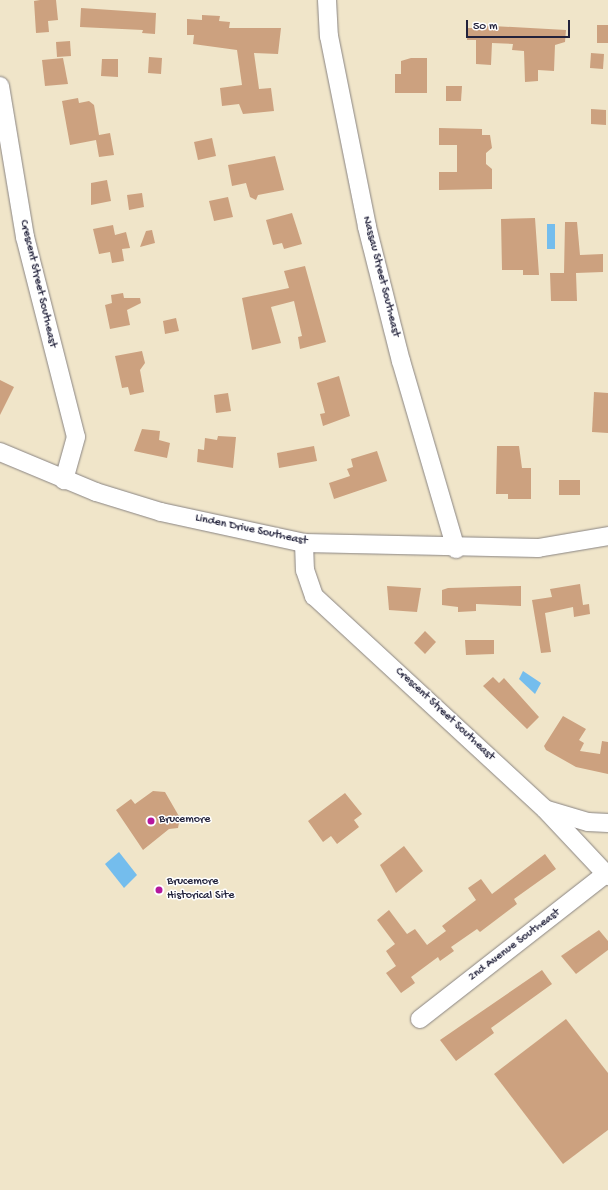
<!DOCTYPE html>
<style>
body{margin:0}
#map{position:relative;width:608px;height:1190px;overflow:hidden;background:#f0e5c9;font-family:"Gochi Hand",sans-serif}
div>[style]{position:absolute}
.water>*{inset:0;background:#74bded}
.building>*{inset:0;background:#cca17f}
.roads{filter:drop-shadow(0 0 1px #898482) drop-shadow(0 0 1px #898482)}
.minor>*{height:18px;margin:-9px;padding:0 9px;transform-origin:9px;border-radius:9px;background:#fff}
.dots>*{width:11px;height:11px;translate:-50% -50%;box-sizing:border-box;border:2px solid #fff;border-radius:50%}
span{translate:-50% -50%;white-space:nowrap;text-align:center;line-height:1.15;-webkit-text-stroke:3px #fff;paint-order:stroke}
.street-label{font-size:12px;color:#22223b}
.poi-label{font-size:12px;color:#22223b}
.left{translate:0 -50%;text-align:left}
.scale{position:absolute;left:466px;top:20px;width:104px;height:18px;box-sizing:border-box;border:2px solid #22223b;border-top:0;padding-left:5px;font-size:12px;line-height:14px;white-space:nowrap;color:#22223b;-webkit-text-stroke:3px #fff;paint-order:stroke}
</style>
<div id="map">
<div class="water">
<div style="clip-path:polygon(547px 224px,555px 224px,555px 249px,547px 249px)"></div>
<div style="clip-path:polygon(523px 671px,541px 683px,535px 694px,519px 679px)"></div>
<div style="clip-path:polygon(119px 852px,137px 875px,124px 888px,105px 864px)"></div>
</div>
<div class="building">
<div style="clip-path:polygon(40px 0,56px 0,58px 20px,48px 21px,49px 32px,36px 33px,34px 1px)"></div>
<div style="clip-path:polygon(81px 8px,156px 13px,155px 34px,142px 33px,143px 30px,80px 27px)"></div>
<div style="clip-path:polygon(202px 15px,220px 16px,219px 21px,230px 22px,229px 28px,281px 28px,278px 54px,254px 53px,259px 89px,271px 88px,274px 111px,243px 114px,239px 104px,222px 106px,220px 88px,242px 85px,237px 50px,193px 44px,194px 35px,187px 35px,187px 19px,202px 20px)"></div>
<div style="clip-path:polygon(475px 25px,566px 30px,565px 42px,555px 45px,554px 71px,538px 70px,538px 81px,525px 82px,524px 51px,512px 50px,513px 44px,492px 43px,491px 65px,476px 64px,476px 40px,467px 40px,468px 28px,475px 28px)"></div>
<div style="clip-path:polygon(597px 25px,608px 25px,608px 43px,597px 43px)"></div>
<div style="clip-path:polygon(70px 41px,71px 56px,57px 57px,56px 42px)"></div>
<div style="clip-path:polygon(591px 53px,604px 54px,603px 69px,590px 68px)"></div>
<div style="clip-path:polygon(149px 57px,162px 58px,161px 74px,148px 73px)"></div>
<div style="clip-path:polygon(63px 58px,68px 84px,45px 86px,42px 60px)"></div>
<div style="clip-path:polygon(411px 58px,427px 58px,427px 93px,395px 93px,395px 74px,401px 74px,401px 61px)"></div>
<div style="clip-path:polygon(102px 59px,118px 59px,118px 77px,101px 76px)"></div>
<div style="clip-path:polygon(446px 86px,462px 86px,461px 101px,446px 101px)"></div>
<div style="clip-path:polygon(78px 98px,79px 103px,89px 101px,94px 105px,99px 135px,110px 133px,114px 155px,99px 157px,96px 140px,70px 145px,62px 101px)"></div>
<div style="clip-path:polygon(591px 109px,606px 110px,606px 125px,591px 124px)"></div>
<div style="clip-path:polygon(439px 128px,482px 129px,482px 135px,490px 135px,492px 148px,486px 153px,486px 164px,492px 169px,492px 189px,439px 190px,439px 172px,457px 172px,457px 145px,439px 145px)"></div>
<div style="clip-path:polygon(212px 138px,216px 156px,198px 160px,194px 142px)"></div>
<div style="clip-path:polygon(275px 156px,284px 190px,258px 195px,256px 200px,250px 197px,246px 183px,232px 186px,228px 165px)"></div>
<div style="clip-path:polygon(107px 180px,111px 201px,91px 205px,91px 183px)"></div>
<div style="clip-path:polygon(142px 193px,144px 207px,129px 210px,127px 195px)"></div>
<div style="clip-path:polygon(228px 197px,233px 217px,214px 221px,209px 201px)"></div>
<div style="clip-path:polygon(292px 213px,302px 244px,284px 249px,282px 243px,273px 245px,266px 220px)"></div>
<div style="clip-path:polygon(535px 218px,539px 275px,523px 275px,523px 270px,502px 270px,501px 219px)"></div>
<div style="clip-path:polygon(565px 222px,577px 222px,580px 255px,603px 254px,603px 272px,576px 273px,577px 301px,551px 301px,550px 273px,564px 273px)"></div>
<div style="clip-path:polygon(113px 225px,115px 235px,126px 232px,130px 248px,122px 249px,124px 261px,112px 263px,110px 252px,99px 254px,93px 229px)"></div>
<div style="clip-path:polygon(152px 230px,155px 243px,140px 247px,146px 231px)"></div>
<div style="clip-path:polygon(305px 266px,326px 342px,300px 349px,298px 337px,302px 336px,294px 301px,271px 307px,281px 343px,252px 350px,242px 298px,289px 288px,284px 271px)"></div>
<div style="clip-path:polygon(123px 293px,124px 298px,140px 298px,141px 303px,127px 310px,130px 325px,110px 329px,105px 305px,112px 303px,111px 295px)"></div>
<div style="clip-path:polygon(176px 318px,179px 331px,165px 334px,163px 321px)"></div>
<div style="clip-path:polygon(142px 351px,145px 363px,140px 370px,144px 392px,130px 395px,128px 387px,122px 388px,115px 356px)"></div>
<div style="clip-path:polygon(339px 376px,350px 416px,323px 426px,320px 414px,325px 413px,317px 383px)"></div>
<div style="clip-path:polygon(0 380px,14px 387px,0 415px)"></div>
<div style="clip-path:polygon(594px 392px,608px 393px,608px 433px,592px 432px)"></div>
<div style="clip-path:polygon(228px 393px,231px 411px,216px 413px,214px 395px)"></div>
<div style="clip-path:polygon(142px 429px,160px 431px,159px 440px,170px 443px,167px 458px,134px 451px)"></div>
<div style="clip-path:polygon(218px 436px,236px 437px,233px 468px,197px 462px,198px 449px,204px 450px,205px 438px,217px 440px)"></div>
<div style="clip-path:polygon(314px 446px,317px 461px,279px 468px,277px 453px)"></div>
<div style="clip-path:polygon(497px 446px,519px 446px,522px 468px,531px 468px,531px 499px,508px 499px,508px 494px,496px 494px)"></div>
<div style="clip-path:polygon(377px 451px,387px 481px,334px 499px,329px 483px,350px 476px,347px 469px,353px 467px,351px 459px)"></div>
<div style="clip-path:polygon(559px 480px,580px 480px,580px 495px,559px 495px)"></div>
<div style="clip-path:polygon(580px 584px,583px 605px,589px 604px,590px 614px,574px 617px,573px 607px,545px 613px,551px 652px,541px 653px,532px 600px,552px 597px,550px 589px)"></div>
<div style="clip-path:polygon(387px 586px,421px 588px,417px 612px,389px 610px)"></div>
<div style="clip-path:polygon(521px 586px,521px 606px,476px 604px,476px 611px,458px 612px,458px 607px,442px 605px,442px 590px,448px 588px)"></div>
<div style="clip-path:polygon(425px 631px,436px 642px,425px 654px,414px 643px)"></div>
<div style="clip-path:polygon(465px 640px,494px 640px,494px 654px,466px 655px)"></div>
<div style="clip-path:polygon(493px 677px,499px 683px,504px 678px,539px 717px,527px 729px,483px 686px)"></div>
<div style="clip-path:polygon(563px 716px,586px 729px,579px 740px,584px 743px,580px 751px,600px 754px,602px 741px,608px 742px,608px 774px,576px 767px,546px 750px,544px 746px)"></div>
<div style="clip-path:polygon(153px 791px,165px 792px,180px 818px,178px 828px,169px 829px,143px 850px,116px 810px,131px 799px,135px 804px)"></div>
<div style="clip-path:polygon(345px 793px,362px 814px,354px 820px,359px 827px,337px 844px,331px 836px,323px 842px,308px 821px)"></div>
<div style="clip-path:polygon(404px 846px,423px 871px,396px 893px,380px 865px)"></div>
<div style="clip-path:polygon(545px 854px,556px 869px,514px 899px,517px 904px,480px 932px,477px 929px,451px 947px,454px 951px,440px 961px,438px 957px,411px 977px,415px 983px,401px 993px,386px 973px,396px 966px,386px 951px,395px 944px,377px 920px,389px 910px,407px 934px,415px 929px,427px 945px,446px 931px,442px 926px,476px 900px,468px 888px,481px 879px,492px 894px)"></div>
<div style="clip-path:polygon(599px 930px,608px 941px,608px 950px,576px 974px,561px 956px)"></div>
<div style="clip-path:polygon(542px 970px,552px 984px,491px 1028px,494px 1033px,456px 1061px,440px 1040px)"></div>
<div style="clip-path:polygon(566px 1019px,608px 1073px,608px 1130px,563px 1164px,494px 1074px)"></div>
</div>
<div class="roads">
<div class="minor">
<div style="left:327px;top:0;width:36px;rotate:87deg"></div>
<div style="left:329px;top:36px;width:195px;rotate:78.7deg"></div>
<div style="left:367px;top:227px;width:138px;rotate:75.8deg"></div>
<div style="left:401px;top:361px;width:196px;rotate:73.7deg"></div>
<div style="left:0;top:86px;width:153px;rotate:80.6deg"></div>
<div style="left:25px;top:237px;width:206px;rotate:75.7deg"></div>
<div style="left:76px;top:437px;width:45px;rotate:105.6deg"></div>
<div style="left:0;top:452px;width:104px;rotate:22.6deg"></div>
<div style="left:96px;top:492px;width:68px;rotate:17.1deg"></div>
<div style="left:161px;top:512px;width:146px;rotate:12.2deg"></div>
<div style="left:304px;top:543px;width:234px;rotate:1.2deg"></div>
<div style="left:538px;top:548px;width:71px;rotate:-9.7deg"></div>
<div style="left:304px;top:543px;width:27px;rotate:88deg"></div>
<div style="left:305px;top:570px;width:28px;rotate:71deg"></div>
<div style="left:314px;top:596px;width:314px;rotate:42.7deg"></div>
<div style="left:545px;top:809px;width:92px;rotate:46.8deg"></div>
<div style="left:547px;top:810px;width:43px;rotate:16.3deg"></div>
<div style="left:588px;top:822px;width:20px;rotate:3deg"></div>
<div style="left:420px;top:1019px;width:239px;rotate:-38deg"></div>
</div>
</div>
<div class="dots">
<div style="left:151px;top:821px;background:#b5179e"></div>
<div style="left:159px;top:890px;background:#b5179e"></div>
</div>
<div class="street-label">
<span style="left:380px;top:277px;rotate:76deg">Nassau Street Southeast</span>
<span style="left:37px;top:284px;rotate:77deg">Crescent Street Southeast</span>
<span style="left:251px;top:531px;rotate:12deg">Linden Drive Southeast</span>
<span style="left:444px;top:715px;rotate:43deg">Crescent Street Southeast</span>
<span style="left:515px;top:946px;rotate:-37deg">2nd Avenue Southeast</span>
</div>
<div class="poi-label">
<span class="left" style="left:159px;top:821px">Brucemore</span>
<span class="left" style="left:167px;top:890px">Brucemore<br>Historical Site</span>
</div>
<div class="scale">50 m</div>
</div>
